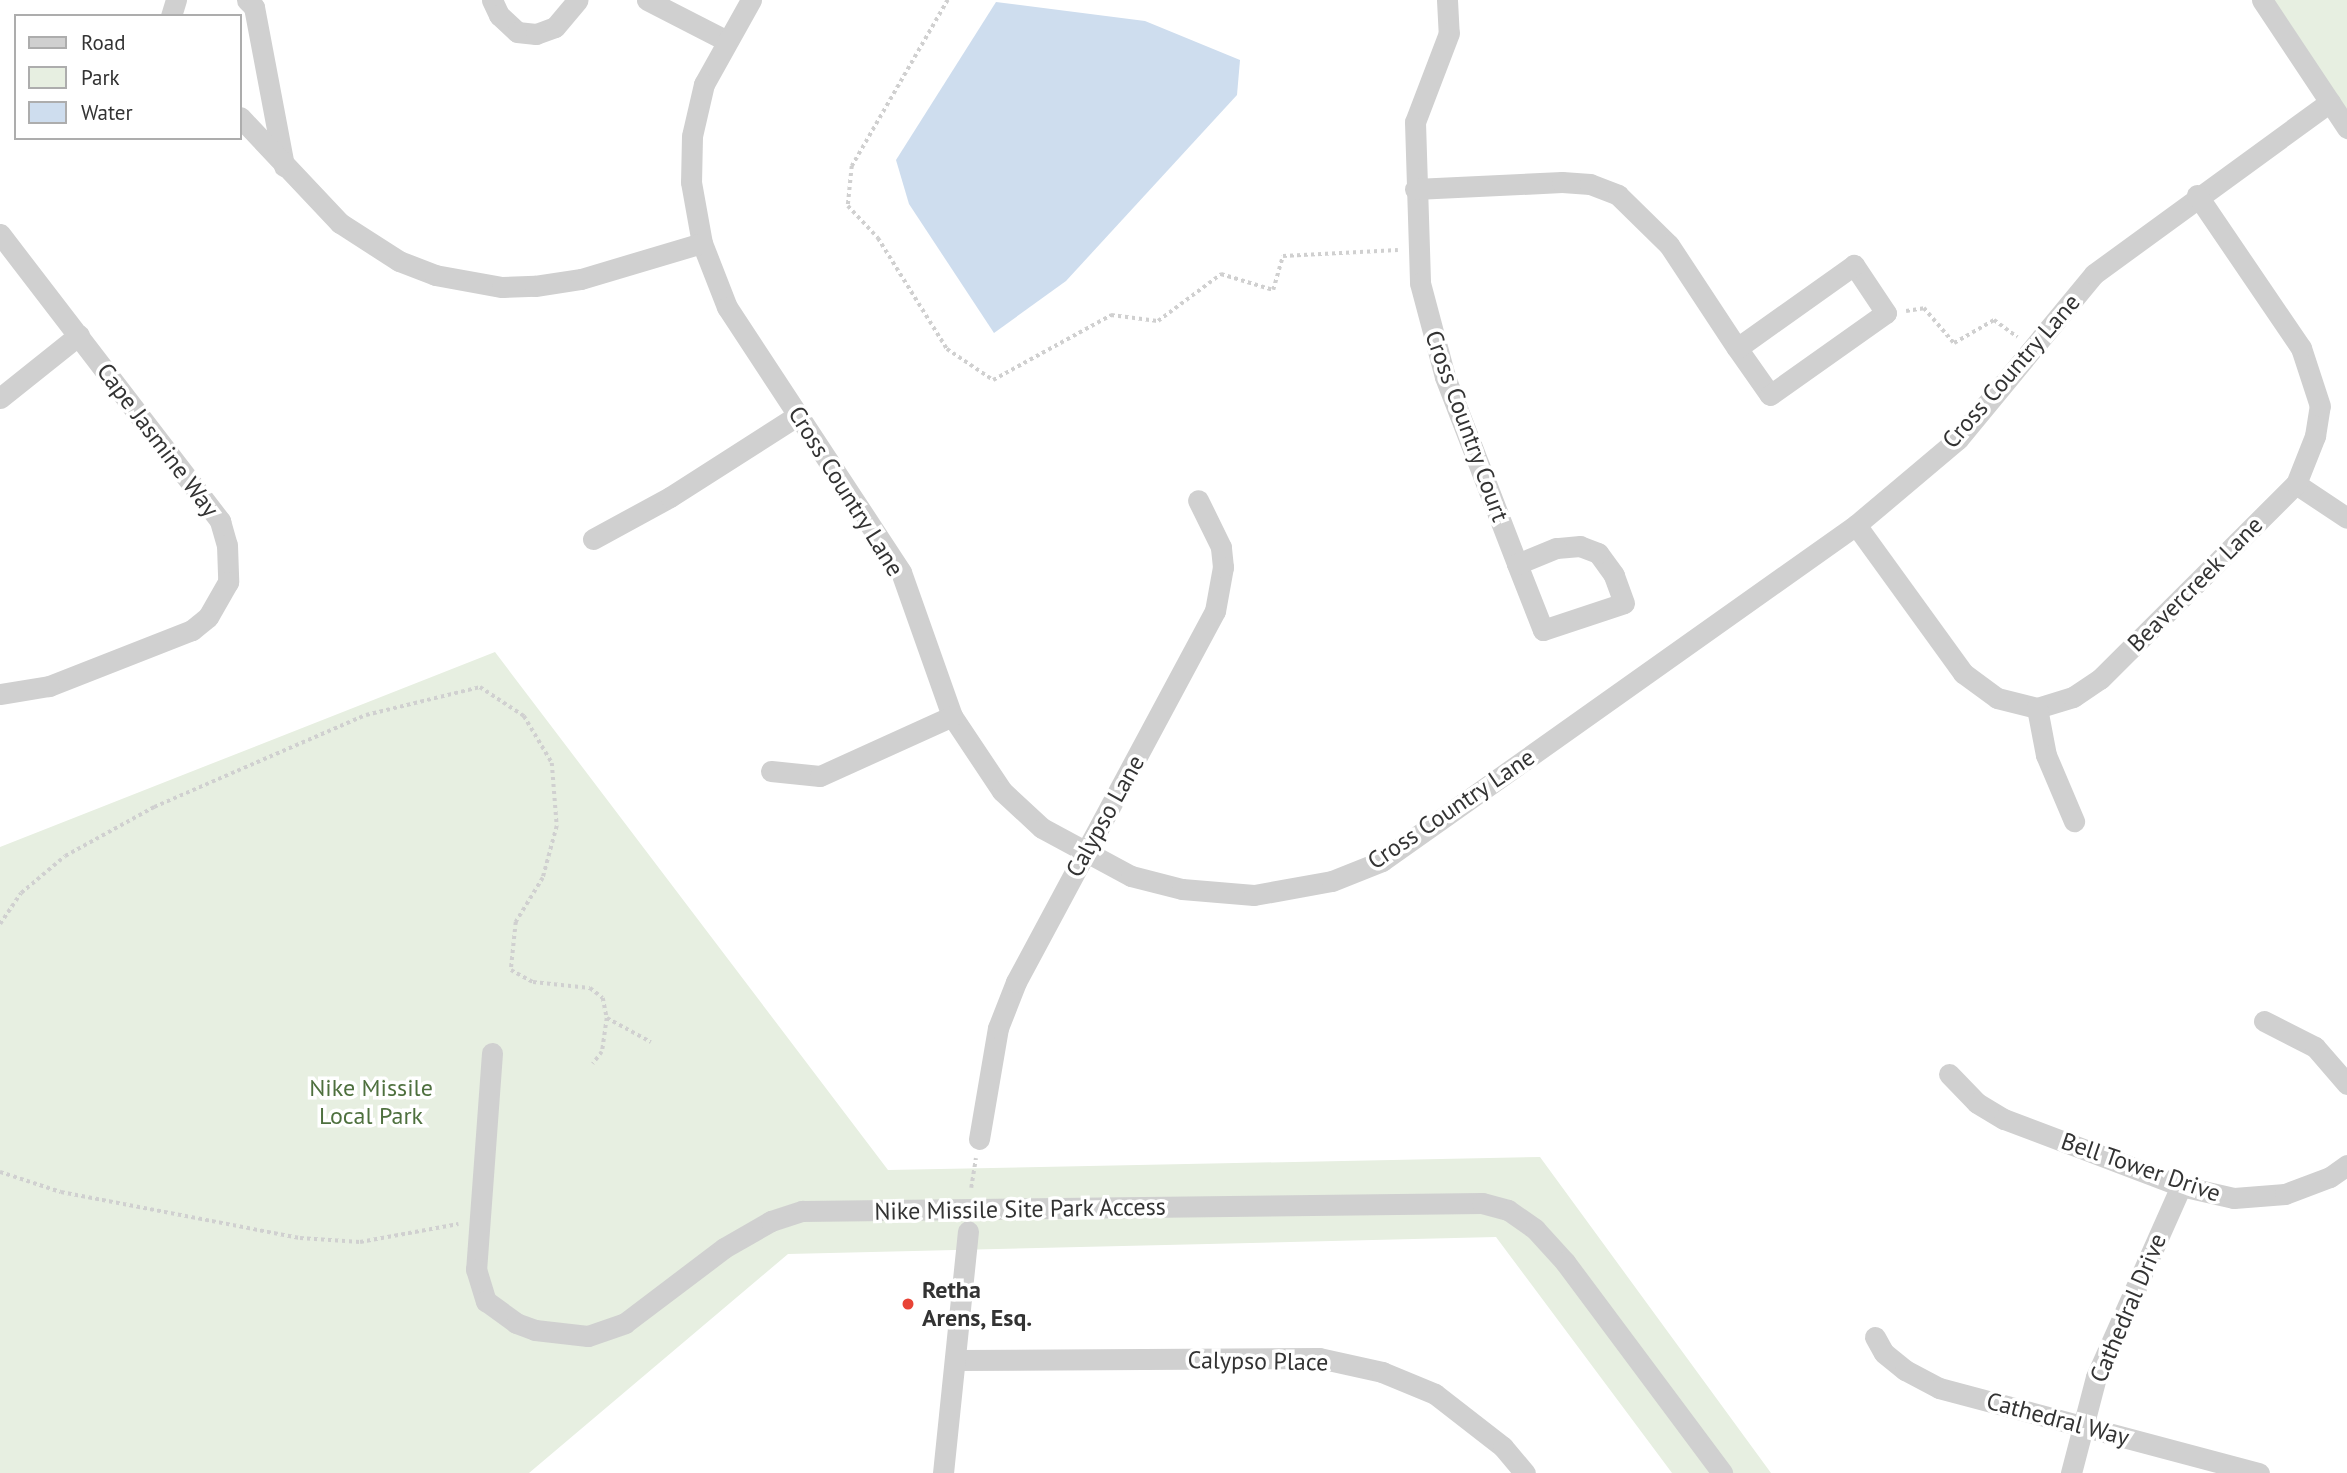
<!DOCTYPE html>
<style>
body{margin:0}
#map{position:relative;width:2347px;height:1473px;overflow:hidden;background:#fff;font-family:"PT Sans",sans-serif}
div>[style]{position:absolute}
.green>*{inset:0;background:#e7efe1}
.water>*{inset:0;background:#ceddee}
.path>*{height:3.5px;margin-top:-1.75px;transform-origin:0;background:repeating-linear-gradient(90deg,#d0d0d0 0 3.5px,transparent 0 7px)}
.minor>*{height:21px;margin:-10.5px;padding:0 10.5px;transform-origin:10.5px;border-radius:10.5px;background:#d0d0d0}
.dots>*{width:19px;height:19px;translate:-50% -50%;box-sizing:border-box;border:4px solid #fff;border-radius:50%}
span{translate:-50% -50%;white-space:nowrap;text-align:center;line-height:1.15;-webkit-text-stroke:7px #fff;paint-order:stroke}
.street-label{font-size:24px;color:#333}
.park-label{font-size:24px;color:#4e703e}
.poi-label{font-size:24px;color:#333;font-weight:700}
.left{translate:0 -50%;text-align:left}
.legend{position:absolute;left:14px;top:14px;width:228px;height:126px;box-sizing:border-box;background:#fff;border:2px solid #adadad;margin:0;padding:9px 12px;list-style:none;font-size:21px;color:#333}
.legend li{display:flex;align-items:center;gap:14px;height:35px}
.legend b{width:35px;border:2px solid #adadad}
</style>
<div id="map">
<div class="green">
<div style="clip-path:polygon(2270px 0,2347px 0,2347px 116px)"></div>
<div style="clip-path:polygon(495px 652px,888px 1170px,1540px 1157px,1771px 1473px,1672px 1473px,1496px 1237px,788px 1254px,529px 1473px,0 1473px,0 847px)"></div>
</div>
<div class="water">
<div style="clip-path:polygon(996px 2px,1145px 21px,1240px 60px,1237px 95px,1066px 281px,994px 333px,909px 204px,896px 160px)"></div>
</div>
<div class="path">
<div style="left:948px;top:0;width:192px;rotate:120deg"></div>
<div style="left:852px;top:166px;width:40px;rotate:95.7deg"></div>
<div style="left:848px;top:206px;width:44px;rotate:46.8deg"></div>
<div style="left:878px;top:238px;width:131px;rotate:58.1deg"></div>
<div style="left:947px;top:349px;width:55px;rotate:34deg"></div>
<div style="left:993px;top:380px;width:135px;rotate:-28.8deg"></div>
<div style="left:1111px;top:315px;width:47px;rotate:7.3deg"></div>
<div style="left:1158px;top:321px;width:79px;rotate:-36.7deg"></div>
<div style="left:1221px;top:274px;width:54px;rotate:17.1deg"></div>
<div style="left:1273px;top:290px;width:35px;rotate:-74deg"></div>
<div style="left:1283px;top:256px;width:115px;rotate:-3deg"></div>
<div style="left:1906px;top:311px;width:18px;rotate:-9deg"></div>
<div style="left:1924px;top:308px;width:46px;rotate:49.4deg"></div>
<div style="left:1954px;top:343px;width:46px;rotate:-29.9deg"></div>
<div style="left:1994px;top:320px;width:29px;rotate:36deg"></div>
<div style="left:0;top:924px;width:37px;rotate:-56deg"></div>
<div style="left:21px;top:893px;width:57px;rotate:-40.1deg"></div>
<div style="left:65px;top:856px;width:102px;rotate:-28.8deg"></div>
<div style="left:154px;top:807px;width:231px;rotate:-23.5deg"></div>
<div style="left:366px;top:715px;width:117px;rotate:-13.8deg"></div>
<div style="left:480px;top:687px;width:53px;rotate:33.4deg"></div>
<div style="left:524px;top:716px;width:55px;rotate:59.2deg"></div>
<div style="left:552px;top:763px;width:63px;rotate:85.5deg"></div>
<div style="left:557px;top:826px;width:54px;rotate:105.1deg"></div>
<div style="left:543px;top:878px;width:52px;rotate:121.5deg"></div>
<div style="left:516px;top:922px;width:48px;rotate:95.9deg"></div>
<div style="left:511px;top:970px;width:25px;rotate:29deg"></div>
<div style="left:533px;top:982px;width:57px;rotate:6deg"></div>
<div style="left:590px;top:988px;width:16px;rotate:38deg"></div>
<div style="left:603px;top:998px;width:20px;rotate:79deg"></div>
<div style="left:607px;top:1018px;width:34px;rotate:98deg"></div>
<div style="left:602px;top:1052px;width:15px;rotate:127deg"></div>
<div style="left:607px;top:1018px;width:50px;rotate:28.6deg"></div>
<div style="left:0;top:1172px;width:64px;rotate:18.2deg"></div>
<div style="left:61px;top:1192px;width:243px;rotate:10.9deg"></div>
<div style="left:300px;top:1238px;width:60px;rotate:3.8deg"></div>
<div style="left:360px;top:1242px;width:100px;rotate:-10.4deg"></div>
<div style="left:971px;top:1188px;width:30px;rotate:-81deg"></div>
</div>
<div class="minor">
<div style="left:247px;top:0;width:10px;rotate:45deg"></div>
<div style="left:254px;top:7px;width:162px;rotate:79.3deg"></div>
<div style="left:492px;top:0;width:17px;rotate:65deg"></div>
<div style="left:499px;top:15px;width:25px;rotate:43deg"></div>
<div style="left:517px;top:32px;width:19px;rotate:6deg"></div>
<div style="left:536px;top:34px;width:20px;rotate:-20deg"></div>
<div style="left:555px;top:27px;width:35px;rotate:-50deg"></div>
<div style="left:647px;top:0;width:88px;rotate:27.1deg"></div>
<div style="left:751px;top:0;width:96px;rotate:119.2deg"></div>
<div style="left:704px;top:84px;width:53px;rotate:103deg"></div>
<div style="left:692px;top:136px;width:46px;rotate:91.2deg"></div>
<div style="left:691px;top:182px;width:62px;rotate:79.8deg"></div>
<div style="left:702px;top:243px;width:69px;rotate:68.7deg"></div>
<div style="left:727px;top:307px;width:317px;rotate:56.7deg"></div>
<div style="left:901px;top:572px;width:153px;rotate:70.5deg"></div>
<div style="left:952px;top:716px;width:90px;rotate:56.3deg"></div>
<div style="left:1002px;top:791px;width:54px;rotate:42.8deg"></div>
<div style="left:1042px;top:828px;width:101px;rotate:28.3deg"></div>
<div style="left:1131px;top:876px;width:53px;rotate:14.3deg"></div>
<div style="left:1182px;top:889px;width:72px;rotate:4.8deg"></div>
<div style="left:1254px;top:895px;width:79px;rotate:-10.2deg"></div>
<div style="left:1332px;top:881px;width:54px;rotate:-21.8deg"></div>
<div style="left:1382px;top:861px;width:581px;rotate:-35.33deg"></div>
<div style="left:1856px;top:525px;width:133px;rotate:-40.1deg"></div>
<div style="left:1958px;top:439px;width:214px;rotate:-50.5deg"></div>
<div style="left:2094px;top:274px;width:292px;rotate:-36.1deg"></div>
<div style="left:1447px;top:0;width:33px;rotate:87deg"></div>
<div style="left:1449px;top:33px;width:95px;rotate:110.9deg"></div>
<div style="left:1415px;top:122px;width:161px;rotate:88.2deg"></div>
<div style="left:1420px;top:283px;width:97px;rotate:75.1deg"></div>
<div style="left:1445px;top:377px;width:200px;rotate:68.9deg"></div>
<div style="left:1517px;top:564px;width:71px;rotate:68.5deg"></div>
<div style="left:1543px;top:630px;width:85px;rotate:-18.4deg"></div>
<div style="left:1624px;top:603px;width:30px;rotate:-110deg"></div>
<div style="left:1614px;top:575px;width:27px;rotate:-126deg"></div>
<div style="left:1598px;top:553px;width:19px;rotate:-159deg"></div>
<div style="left:1580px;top:546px;width:24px;rotate:175deg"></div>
<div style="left:1556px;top:548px;width:42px;rotate:157.7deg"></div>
<div style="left:2262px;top:0;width:154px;rotate:56.4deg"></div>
<div style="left:171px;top:16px;width:17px;rotate:-73deg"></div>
<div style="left:240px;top:117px;width:146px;rotate:46.7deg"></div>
<div style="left:340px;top:223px;width:70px;rotate:32.8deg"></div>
<div style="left:399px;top:261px;width:39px;rotate:21deg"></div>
<div style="left:435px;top:275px;width:68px;rotate:10.2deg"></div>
<div style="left:502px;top:287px;width:33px;rotate:-2deg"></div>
<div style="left:535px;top:286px;width:47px;rotate:-8.7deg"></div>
<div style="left:581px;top:279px;width:126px;rotate:-16.6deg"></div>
<div style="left:1415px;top:189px;width:147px;rotate:-2.7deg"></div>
<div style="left:1562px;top:182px;width:28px;rotate:4deg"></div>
<div style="left:1590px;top:184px;width:30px;rotate:21deg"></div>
<div style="left:1618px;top:195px;width:71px;rotate:44.4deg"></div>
<div style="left:1669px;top:245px;width:123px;rotate:56.6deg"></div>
<div style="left:1737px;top:348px;width:57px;rotate:54.9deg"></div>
<div style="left:1770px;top:395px;width:142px;rotate:-35.3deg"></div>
<div style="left:1886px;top:313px;width:58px;rotate:-123.7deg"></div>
<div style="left:1854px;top:265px;width:143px;rotate:144.6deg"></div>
<div style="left:0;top:234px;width:362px;rotate:52.5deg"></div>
<div style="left:220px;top:521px;width:25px;rotate:74deg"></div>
<div style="left:227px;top:545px;width:37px;rotate:88deg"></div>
<div style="left:228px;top:582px;width:40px;rotate:119.7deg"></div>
<div style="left:208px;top:617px;width:21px;rotate:141deg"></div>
<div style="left:192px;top:630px;width:154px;rotate:158.6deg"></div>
<div style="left:49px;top:686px;width:50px;rotate:170.7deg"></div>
<div style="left:0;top:398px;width:101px;rotate:-38.6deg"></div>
<div style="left:2296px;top:484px;width:61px;rotate:33.7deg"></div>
<div style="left:1856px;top:525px;width:183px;rotate:54.1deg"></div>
<div style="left:1963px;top:673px;width:42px;rotate:36.3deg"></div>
<div style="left:1997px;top:698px;width:41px;rotate:14deg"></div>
<div style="left:2037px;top:708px;width:38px;rotate:-17deg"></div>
<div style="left:2073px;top:697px;width:32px;rotate:-34deg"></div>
<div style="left:2100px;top:679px;width:276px;rotate:-44.9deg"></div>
<div style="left:2296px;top:484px;width:52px;rotate:-68.4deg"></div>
<div style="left:2315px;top:436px;width:30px;rotate:-81deg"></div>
<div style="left:2320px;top:406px;width:61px;rotate:-108.1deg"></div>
<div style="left:2301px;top:348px;width:185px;rotate:-124.2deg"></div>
<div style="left:593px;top:539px;width:88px;rotate:-28.6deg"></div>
<div style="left:670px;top:497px;width:152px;rotate:-32.6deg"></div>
<div style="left:2037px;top:708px;width:48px;rotate:79.2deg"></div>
<div style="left:2046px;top:755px;width:72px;rotate:67deg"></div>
<div style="left:771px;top:771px;width:49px;rotate:5.8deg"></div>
<div style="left:820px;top:776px;width:145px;rotate:-24.4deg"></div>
<div style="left:2264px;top:1021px;width:57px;rotate:27deg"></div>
<div style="left:2315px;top:1047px;width:49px;rotate:49.1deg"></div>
<div style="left:492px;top:1053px;width:217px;rotate:94.2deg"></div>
<div style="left:476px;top:1269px;width:34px;rotate:73deg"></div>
<div style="left:486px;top:1301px;width:37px;rotate:36deg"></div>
<div style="left:516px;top:1323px;width:20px;rotate:20deg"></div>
<div style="left:535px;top:1330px;width:53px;rotate:6.5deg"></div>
<div style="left:588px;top:1336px;width:39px;rotate:-19deg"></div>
<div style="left:625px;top:1323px;width:124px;rotate:-37.1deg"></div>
<div style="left:724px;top:1248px;width:54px;rotate:-29.9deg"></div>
<div style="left:771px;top:1221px;width:33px;rotate:-18deg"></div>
<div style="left:802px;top:1211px;width:680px;rotate:-0.67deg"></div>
<div style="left:1482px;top:1203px;width:27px;rotate:15deg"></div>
<div style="left:1508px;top:1210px;width:33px;rotate:35deg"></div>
<div style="left:1535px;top:1229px;width:45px;rotate:47.7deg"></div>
<div style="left:1565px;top:1262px;width:263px;rotate:53.3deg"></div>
<div style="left:1949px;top:1074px;width:40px;rotate:46deg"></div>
<div style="left:1977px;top:1103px;width:31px;rotate:31deg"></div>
<div style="left:2004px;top:1119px;width:189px;rotate:20.7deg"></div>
<div style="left:2181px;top:1186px;width:54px;rotate:12.8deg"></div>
<div style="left:2234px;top:1198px;width:51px;rotate:-4.5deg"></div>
<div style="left:2285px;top:1194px;width:48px;rotate:-20.7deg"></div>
<div style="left:2330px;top:1177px;width:21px;rotate:-35deg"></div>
<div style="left:979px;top:1139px;width:113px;rotate:-80.3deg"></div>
<div style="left:998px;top:1028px;width:49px;rotate:-68.6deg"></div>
<div style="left:1016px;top:982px;width:421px;rotate:-61.8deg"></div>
<div style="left:1215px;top:611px;width:45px;rotate:-79.7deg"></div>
<div style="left:1223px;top:567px;width:20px;rotate:-96deg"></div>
<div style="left:1221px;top:547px;width:52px;rotate:-116.1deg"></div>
<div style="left:1875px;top:1337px;width:18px;rotate:61deg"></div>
<div style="left:1884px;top:1353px;width:27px;rotate:39deg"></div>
<div style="left:1905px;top:1370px;width:38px;rotate:28deg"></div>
<div style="left:1939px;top:1388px;width:331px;rotate:14.9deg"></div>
<div style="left:955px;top:1360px;width:364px;rotate:-0.3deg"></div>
<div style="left:1319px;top:1358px;width:65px;rotate:12.5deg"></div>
<div style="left:1382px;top:1372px;width:57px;rotate:22.5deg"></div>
<div style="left:1435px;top:1394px;width:86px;rotate:37.9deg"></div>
<div style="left:1503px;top:1447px;width:34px;rotate:50deg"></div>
<div style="left:943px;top:1473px;width:243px;rotate:-84.1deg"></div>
<div style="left:2071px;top:1473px;width:99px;rotate:-75.4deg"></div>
<div style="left:2096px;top:1377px;width:209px;rotate:-66deg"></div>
</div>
<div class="dots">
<div style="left:908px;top:1304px;background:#e84336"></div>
</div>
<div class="street-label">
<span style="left:2011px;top:371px;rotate:-49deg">Cross Country Lane</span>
<span style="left:1467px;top:426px;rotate:70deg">Cross Country Court</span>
<span style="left:158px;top:440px;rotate:53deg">Cape Jasmine Way</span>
<span style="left:846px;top:491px;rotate:58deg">Cross Country Lane</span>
<span style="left:2195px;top:584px;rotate:-45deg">Beavercreek Lane</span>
<span style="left:1451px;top:809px;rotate:-34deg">Cross Country Lane</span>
<span style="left:1105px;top:816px;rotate:-61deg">Calypso Lane</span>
<span style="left:2141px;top:1167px;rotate:19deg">Bell Tower Drive</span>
<span style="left:1020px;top:1209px;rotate:-1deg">Nike Missile Site Park Access</span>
<span style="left:2128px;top:1308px;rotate:-67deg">Cathedral Drive</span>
<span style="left:1258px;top:1361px;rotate:1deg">Calypso Place</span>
<span style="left:2058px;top:1419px;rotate:15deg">Cathedral Way</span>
</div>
<div class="park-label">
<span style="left:371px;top:1102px">Nike Missile<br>Local Park</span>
</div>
<div class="poi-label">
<span class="left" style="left:922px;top:1304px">Retha<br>Arens, Esq.</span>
</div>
<ul class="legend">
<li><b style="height:9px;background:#d0d0d0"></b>Road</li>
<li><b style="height:19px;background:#e7efe1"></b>Park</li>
<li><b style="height:19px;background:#ceddee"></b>Water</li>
</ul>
</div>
